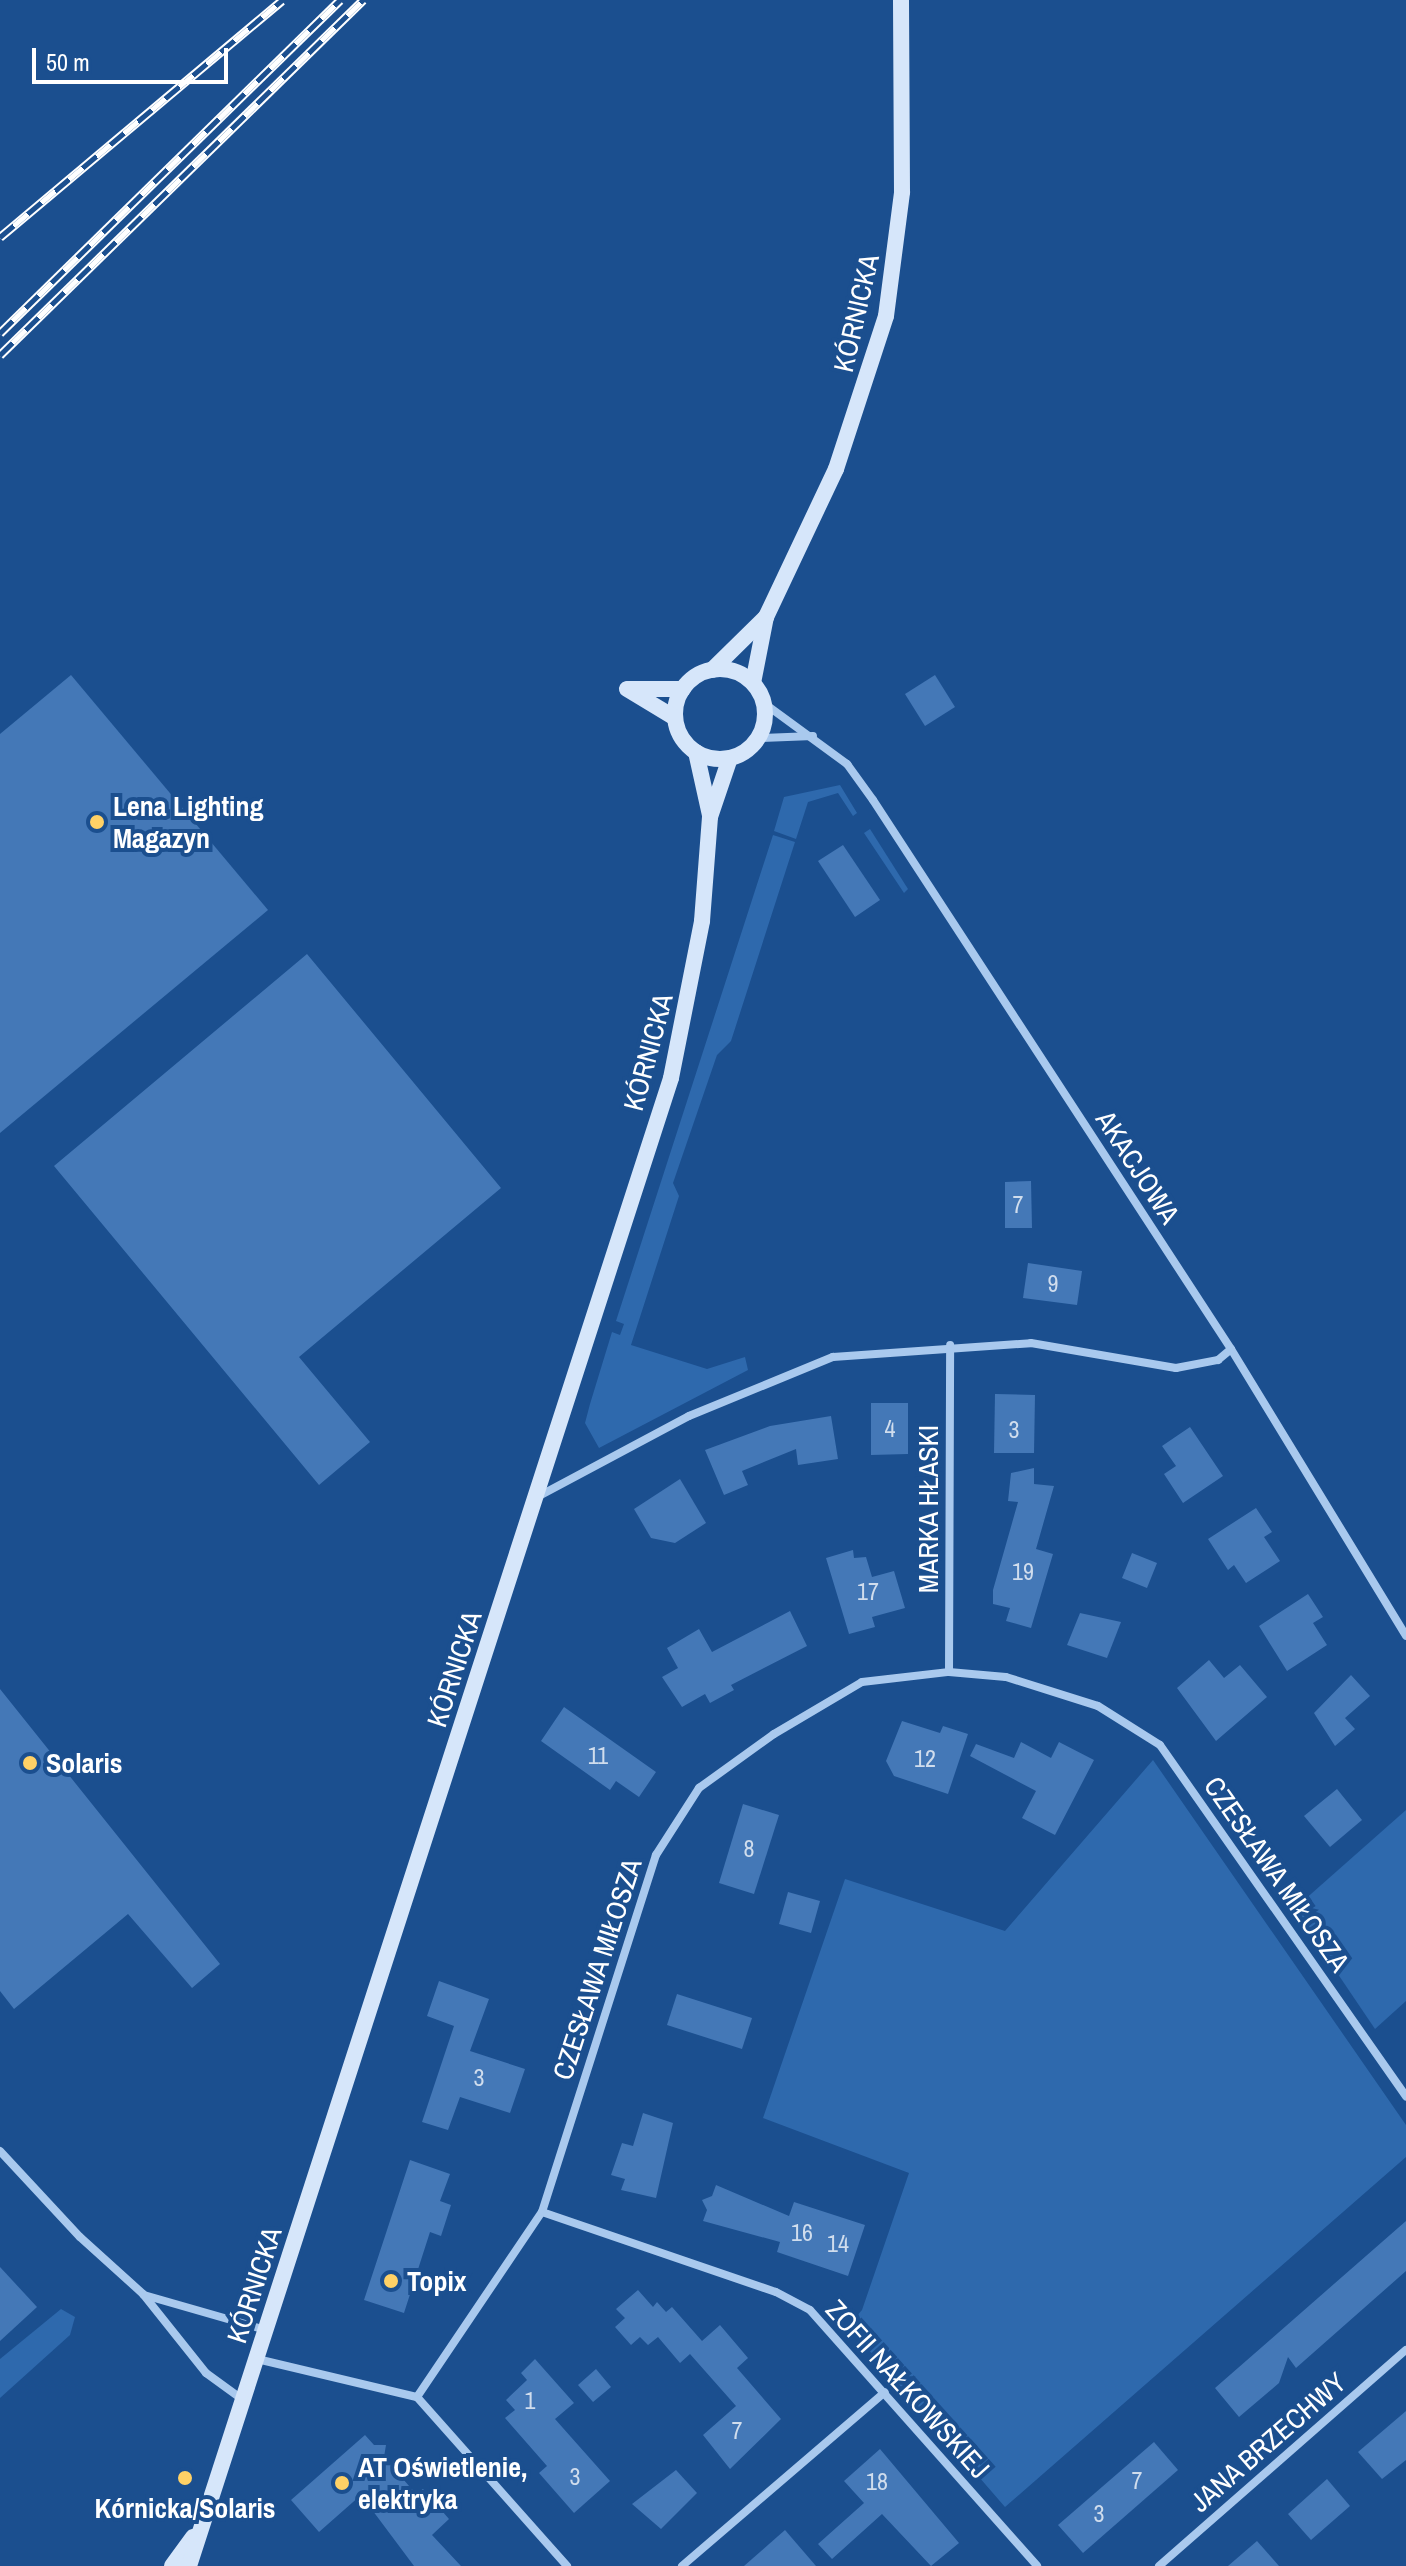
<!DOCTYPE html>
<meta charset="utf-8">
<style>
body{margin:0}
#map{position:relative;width:1406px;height:2566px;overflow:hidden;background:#1b4f8f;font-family:"Archivo Narrow",sans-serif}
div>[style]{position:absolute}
.green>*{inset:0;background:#2e69ad}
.building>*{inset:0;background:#4478b7}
.street>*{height:8px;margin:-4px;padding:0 4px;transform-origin:4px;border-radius:4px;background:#a9c9ee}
.secondary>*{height:16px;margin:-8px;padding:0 8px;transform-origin:8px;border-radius:8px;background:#d6e6fa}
.secondary>.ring{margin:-8px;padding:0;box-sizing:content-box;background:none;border:16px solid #d6e6fa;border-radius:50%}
.rail>*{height:9px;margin-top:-4.5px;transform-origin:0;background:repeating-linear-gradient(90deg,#1b4f8f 0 18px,#fff 0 36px);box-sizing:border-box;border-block:2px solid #fff}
.dots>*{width:22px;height:22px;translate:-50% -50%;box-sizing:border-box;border:4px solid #1b4f8f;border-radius:50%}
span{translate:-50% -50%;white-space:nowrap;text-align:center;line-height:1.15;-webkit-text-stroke:8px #1b4f8f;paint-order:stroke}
.number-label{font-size:24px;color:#d0dded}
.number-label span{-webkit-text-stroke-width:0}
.street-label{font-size:28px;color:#fff}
.poi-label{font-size:28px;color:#fff;font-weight:700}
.left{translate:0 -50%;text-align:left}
.scale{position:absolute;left:32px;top:48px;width:196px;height:36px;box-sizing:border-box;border:4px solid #fff;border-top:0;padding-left:10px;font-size:24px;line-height:28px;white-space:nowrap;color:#fff;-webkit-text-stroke:6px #1b4f8f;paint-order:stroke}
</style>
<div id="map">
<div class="green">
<div style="clip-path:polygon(840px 785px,857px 813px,853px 816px,838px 793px,808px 802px,796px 839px,774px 831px,784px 797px)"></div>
<div style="clip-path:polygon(870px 829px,908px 889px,904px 893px,864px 833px)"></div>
<div style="clip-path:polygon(773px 835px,795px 842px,731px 1041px,717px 1055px,673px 1183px,679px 1196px,631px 1345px,707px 1369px,745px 1357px,748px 1370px,599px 1448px,585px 1423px,590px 1404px,612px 1332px,620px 1335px,624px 1324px,616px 1321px)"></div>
<div style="clip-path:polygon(1153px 1760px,1406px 2125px,1406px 2157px,1005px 2507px,848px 2326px,862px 2310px,909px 2173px,763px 2118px,845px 1879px,1005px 1931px)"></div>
<div style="clip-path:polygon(1406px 1810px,1406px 2001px,1375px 2029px,1294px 1909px)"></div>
<div style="clip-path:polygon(61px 2309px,75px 2317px,70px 2335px,0 2398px,0 2359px)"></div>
</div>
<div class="building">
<div style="clip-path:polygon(71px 675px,268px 910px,0 1133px,0 734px)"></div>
<div style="clip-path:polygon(935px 675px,955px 707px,925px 726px,905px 694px)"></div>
<div style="clip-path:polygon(843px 845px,880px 900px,855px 917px,818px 861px)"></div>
<div style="clip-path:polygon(307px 954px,501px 1188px,299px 1357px,370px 1442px,319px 1485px,54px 1166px)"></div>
<div style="clip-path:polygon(1031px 1181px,1032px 1228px,1005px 1228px,1005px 1182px)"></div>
<div style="clip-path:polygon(1028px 1263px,1082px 1271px,1077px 1305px,1023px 1298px)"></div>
<div style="clip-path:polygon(995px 1394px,1035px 1395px,1034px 1453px,994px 1453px)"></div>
<div style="clip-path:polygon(871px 1403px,908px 1403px,908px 1454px,871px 1455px)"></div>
<div style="clip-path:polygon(831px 1416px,838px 1459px,798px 1465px,796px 1449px,742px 1471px,748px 1485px,724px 1495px,705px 1450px,770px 1426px)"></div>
<div style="clip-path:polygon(1190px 1427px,1223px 1476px,1183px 1503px,1164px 1474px,1176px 1466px,1162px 1446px)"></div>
<div style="clip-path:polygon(1034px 1468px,1034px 1484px,1054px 1486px,1036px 1549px,1053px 1554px,1031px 1628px,1006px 1621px,1010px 1608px,993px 1604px,993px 1590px,1018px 1502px,1008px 1501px,1011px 1473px)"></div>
<div style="clip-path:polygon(680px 1479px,706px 1523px,675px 1543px,651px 1538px,634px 1509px)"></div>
<div style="clip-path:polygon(1256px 1508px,1272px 1532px,1264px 1537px,1280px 1561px,1246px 1583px,1234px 1565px,1228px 1570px,1208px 1539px)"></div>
<div style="clip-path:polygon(853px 1550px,854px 1558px,866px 1557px,872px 1577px,894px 1571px,905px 1608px,872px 1617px,875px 1627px,849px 1634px,826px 1558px)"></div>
<div style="clip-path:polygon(1132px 1553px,1157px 1563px,1147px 1588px,1122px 1578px)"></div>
<div style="clip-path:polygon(1308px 1594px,1323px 1617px,1313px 1623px,1327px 1645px,1287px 1671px,1259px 1626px)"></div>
<div style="clip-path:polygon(790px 1611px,807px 1646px,731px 1685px,734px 1690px,710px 1703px,705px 1694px,682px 1707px,662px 1677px,678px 1668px,667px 1648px,699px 1629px,712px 1652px)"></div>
<div style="clip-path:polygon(1080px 1613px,1121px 1622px,1107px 1658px,1067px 1645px)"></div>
<div style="clip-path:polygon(1209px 1660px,1224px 1678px,1240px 1665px,1267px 1697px,1216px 1741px,1177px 1688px)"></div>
<div style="clip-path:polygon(1351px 1675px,1370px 1696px,1345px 1718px,1355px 1729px,1335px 1746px,1314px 1713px)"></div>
<div style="clip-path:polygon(0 1689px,220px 1964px,192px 1988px,128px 1914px,14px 2009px,0 1991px)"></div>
<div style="clip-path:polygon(564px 1707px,656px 1772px,639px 1797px,616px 1781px,610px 1790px,541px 1741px)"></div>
<div style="clip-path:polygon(902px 1721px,940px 1733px,943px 1726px,968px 1734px,948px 1794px,894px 1776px,886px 1761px)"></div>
<div style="clip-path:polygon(1021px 1742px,1051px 1758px,1059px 1742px,1094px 1760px,1055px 1835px,1022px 1818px,1036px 1791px,970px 1756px,976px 1744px,1014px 1758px)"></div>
<div style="clip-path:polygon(1337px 1789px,1362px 1820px,1330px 1847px,1304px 1816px)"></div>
<div style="clip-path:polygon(743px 1804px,779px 1815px,754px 1894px,719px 1883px)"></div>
<div style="clip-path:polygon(788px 1892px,820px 1901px,811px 1933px,779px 1924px)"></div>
<div style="clip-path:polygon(439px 1981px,489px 1999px,470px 2051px,525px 2069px,510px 2113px,460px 2097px,448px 2130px,422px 2122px,454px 2026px,427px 2016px)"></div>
<div style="clip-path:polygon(677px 1994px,752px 2018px,742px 2049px,667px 2025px)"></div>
<div style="clip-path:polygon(643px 2113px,673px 2123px,656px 2198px,621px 2190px,625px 2179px,611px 2175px,622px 2143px,633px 2146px)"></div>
<div style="clip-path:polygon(410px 2160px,450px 2174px,440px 2201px,451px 2205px,441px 2236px,430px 2232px,404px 2313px,364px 2300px)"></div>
<div style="clip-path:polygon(716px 2185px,789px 2216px,794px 2202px,865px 2225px,848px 2276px,777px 2252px,780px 2242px,703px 2221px,707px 2210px,702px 2200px,712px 2196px)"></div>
<div style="clip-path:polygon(1406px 2221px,1406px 2271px,1296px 2368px,1288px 2357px,1279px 2383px,1239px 2417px,1215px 2388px)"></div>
<div style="clip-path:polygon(0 2267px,37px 2307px,0 2341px)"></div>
<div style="clip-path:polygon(638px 2290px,653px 2307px,657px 2302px,666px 2312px,672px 2307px,702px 2341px,720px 2325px,748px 2358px,737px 2368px,781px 2419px,730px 2469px,703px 2435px,736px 2406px,690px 2354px,680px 2363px,658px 2337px,648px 2345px,640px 2337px,631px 2345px,615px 2327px,625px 2318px,616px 2309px)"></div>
<div style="clip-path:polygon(535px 2359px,574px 2403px,555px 2419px,610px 2481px,574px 2513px,539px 2473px,547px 2466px,505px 2418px,515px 2410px,506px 2400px,527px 2380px,521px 2373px)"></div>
<div style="clip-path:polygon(596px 2369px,611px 2387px,593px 2402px,578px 2385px)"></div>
<div style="clip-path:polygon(1406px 2411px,1406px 2460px,1382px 2479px,1358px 2452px)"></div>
<div style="clip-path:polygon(365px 2435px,374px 2445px,386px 2445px,384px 2457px,416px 2494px,423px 2489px,449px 2519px,432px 2535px,461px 2566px,414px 2566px,361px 2495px,319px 2532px,291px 2500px)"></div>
<div style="clip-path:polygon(1154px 2442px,1178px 2470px,1083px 2553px,1058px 2525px)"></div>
<div style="clip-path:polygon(880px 2449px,959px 2543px,931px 2566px,882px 2514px,832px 2559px,818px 2544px,864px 2503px,844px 2481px)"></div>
<div style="clip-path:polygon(676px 2470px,697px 2493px,661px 2529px,632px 2504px)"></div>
<div style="clip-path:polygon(1327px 2479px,1350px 2506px,1311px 2540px,1288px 2514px)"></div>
<div style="clip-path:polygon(785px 2530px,816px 2566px,744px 2566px)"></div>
<div style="clip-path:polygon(1257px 2541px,1279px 2566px,1228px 2566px)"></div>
</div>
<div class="street">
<div style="left:765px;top:704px;width:102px;rotate:36.2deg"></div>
<div style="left:847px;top:764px;width:44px;rotate:54.2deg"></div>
<div style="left:873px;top:800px;width:655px;rotate:56.89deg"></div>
<div style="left:1231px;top:1349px;width:336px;rotate:58.6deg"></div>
<div style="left:759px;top:738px;width:54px;rotate:-2.1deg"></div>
<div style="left:539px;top:1496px;width:170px;rotate:-28.1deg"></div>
<div style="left:689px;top:1416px;width:156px;rotate:-22.3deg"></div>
<div style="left:833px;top:1357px;width:198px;rotate:-4deg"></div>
<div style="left:1031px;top:1343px;width:147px;rotate:9.8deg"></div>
<div style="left:1176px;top:1368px;width:43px;rotate:-10.8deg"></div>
<div style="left:1218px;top:1360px;width:17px;rotate:-40deg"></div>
<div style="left:949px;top:1672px;width:327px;rotate:-89.8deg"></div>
<div style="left:0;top:2151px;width:117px;rotate:47.1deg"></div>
<div style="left:80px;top:2237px;width:85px;rotate:42.1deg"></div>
<div style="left:143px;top:2294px;width:101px;rotate:51.4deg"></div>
<div style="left:206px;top:2373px;width:46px;rotate:36.1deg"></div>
<div style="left:542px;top:2212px;width:247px;rotate:18.9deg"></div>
<div style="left:776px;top:2292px;width:38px;rotate:28deg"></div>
<div style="left:810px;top:2310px;width:342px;rotate:48.4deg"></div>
<div style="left:144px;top:2295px;width:127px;rotate:16deg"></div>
<div style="left:257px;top:2359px;width:164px;rotate:13.4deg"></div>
<div style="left:417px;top:2397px;width:226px;rotate:48.4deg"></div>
<div style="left:417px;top:2397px;width:223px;rotate:-56deg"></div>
<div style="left:542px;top:2212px;width:375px;rotate:-72.3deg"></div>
<div style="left:656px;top:1855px;width:80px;rotate:-57.3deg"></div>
<div style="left:699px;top:1788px;width:92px;rotate:-35.8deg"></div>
<div style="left:774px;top:1734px;width:102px;rotate:-30.6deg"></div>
<div style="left:862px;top:1682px;width:88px;rotate:-6.6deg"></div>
<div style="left:949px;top:1672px;width:57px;rotate:5deg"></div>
<div style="left:1006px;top:1677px;width:96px;rotate:17.5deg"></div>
<div style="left:1098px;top:1706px;width:73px;rotate:32.2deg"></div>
<div style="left:1160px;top:1745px;width:429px;rotate:55deg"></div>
<div style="left:682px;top:2566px;width:267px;rotate:-40.6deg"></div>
<div style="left:1159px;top:2566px;width:328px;rotate:-41.2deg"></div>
</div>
<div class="secondary">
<div class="ring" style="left:675px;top:669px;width:74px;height:74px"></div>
<div style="left:712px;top:670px;width:76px;rotate:-44.5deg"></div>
<div style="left:753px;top:683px;width:67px;rotate:-78.9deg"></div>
<div style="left:766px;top:617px;width:164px;rotate:-64.7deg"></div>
<div style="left:836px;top:469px;width:161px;rotate:-71.9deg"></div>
<div style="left:886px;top:316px;width:125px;rotate:-82.6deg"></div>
<div style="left:902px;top:192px;width:192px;rotate:-90.3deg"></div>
<div style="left:627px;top:689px;width:56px;rotate:31.1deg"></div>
<div style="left:629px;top:689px;width:54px"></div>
<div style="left:696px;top:752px;width:65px;rotate:77.5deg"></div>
<div style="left:172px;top:2566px;width:36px;rotate:-54deg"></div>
<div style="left:189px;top:2566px;width:1564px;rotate:-72.05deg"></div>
<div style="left:671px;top:1078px;width:160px;rotate:-78.8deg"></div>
<div style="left:702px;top:921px;width:104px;rotate:-85.6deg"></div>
<div style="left:710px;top:817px;width:62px;rotate:-71.3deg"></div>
</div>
<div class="rail">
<div style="left:0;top:237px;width:368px;rotate:-40deg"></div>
<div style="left:0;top:333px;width:476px;rotate:-44.4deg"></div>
<div style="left:0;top:355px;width:508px;rotate:-44.36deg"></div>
</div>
<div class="dots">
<div style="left:97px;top:822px;background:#ffd166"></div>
<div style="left:30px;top:1763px;background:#ffd166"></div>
<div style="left:391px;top:2281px;background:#ffd166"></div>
<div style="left:185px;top:2478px;background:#ffd166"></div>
<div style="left:342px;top:2483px;background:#ffd166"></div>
</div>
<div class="number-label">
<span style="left:1018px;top:1205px">7</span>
<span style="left:1053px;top:1284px">9</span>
<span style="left:890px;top:1429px">4</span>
<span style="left:1014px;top:1430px">3</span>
<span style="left:1023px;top:1572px">19</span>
<span style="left:868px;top:1592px">17</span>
<span style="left:598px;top:1756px">11</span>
<span style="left:925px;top:1759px">12</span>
<span style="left:749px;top:1849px">8</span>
<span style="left:479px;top:2078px">3</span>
<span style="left:802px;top:2233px">16</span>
<span style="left:838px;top:2244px">14</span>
<span style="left:530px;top:2401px">1</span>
<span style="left:737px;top:2431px">7</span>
<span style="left:575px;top:2477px">3</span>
<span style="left:1137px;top:2481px">7</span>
<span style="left:877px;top:2482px">18</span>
<span style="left:1099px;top:2514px">3</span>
</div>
<div class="street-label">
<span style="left:856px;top:313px;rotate:-77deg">KÓRNICKA</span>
<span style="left:648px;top:1052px;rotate:-75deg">KÓRNICKA</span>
<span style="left:1138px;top:1167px;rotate:57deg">AKACJOWA</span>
<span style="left:928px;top:1509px;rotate:-90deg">MARKA HŁASKI</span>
<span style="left:454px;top:1669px;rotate:-72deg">KÓRNICKA</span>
<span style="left:1277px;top:1874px;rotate:55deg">CZESŁAWA MIŁOSZA</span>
<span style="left:597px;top:1969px;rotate:-72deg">CZESŁAWA MIŁOSZA</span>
<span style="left:254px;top:2285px;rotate:-72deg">KÓRNICKA</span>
<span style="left:908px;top:2389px;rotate:48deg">ZOFII NAŁKOWSKIEJ</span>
<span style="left:1268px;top:2442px;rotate:-41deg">JANA BRZECHWY</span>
</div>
<div class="poi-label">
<span class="left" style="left:113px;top:822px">Lena Lighting<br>Magazyn</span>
<span class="left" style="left:46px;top:1763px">Solaris</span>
<span class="left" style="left:407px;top:2281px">Topix</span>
<span class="left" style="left:358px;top:2483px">AT Oświetlenie,<br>elektryka</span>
<span style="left:185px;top:2508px">Kórnicka/Solaris</span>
</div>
<div class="scale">50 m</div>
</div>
